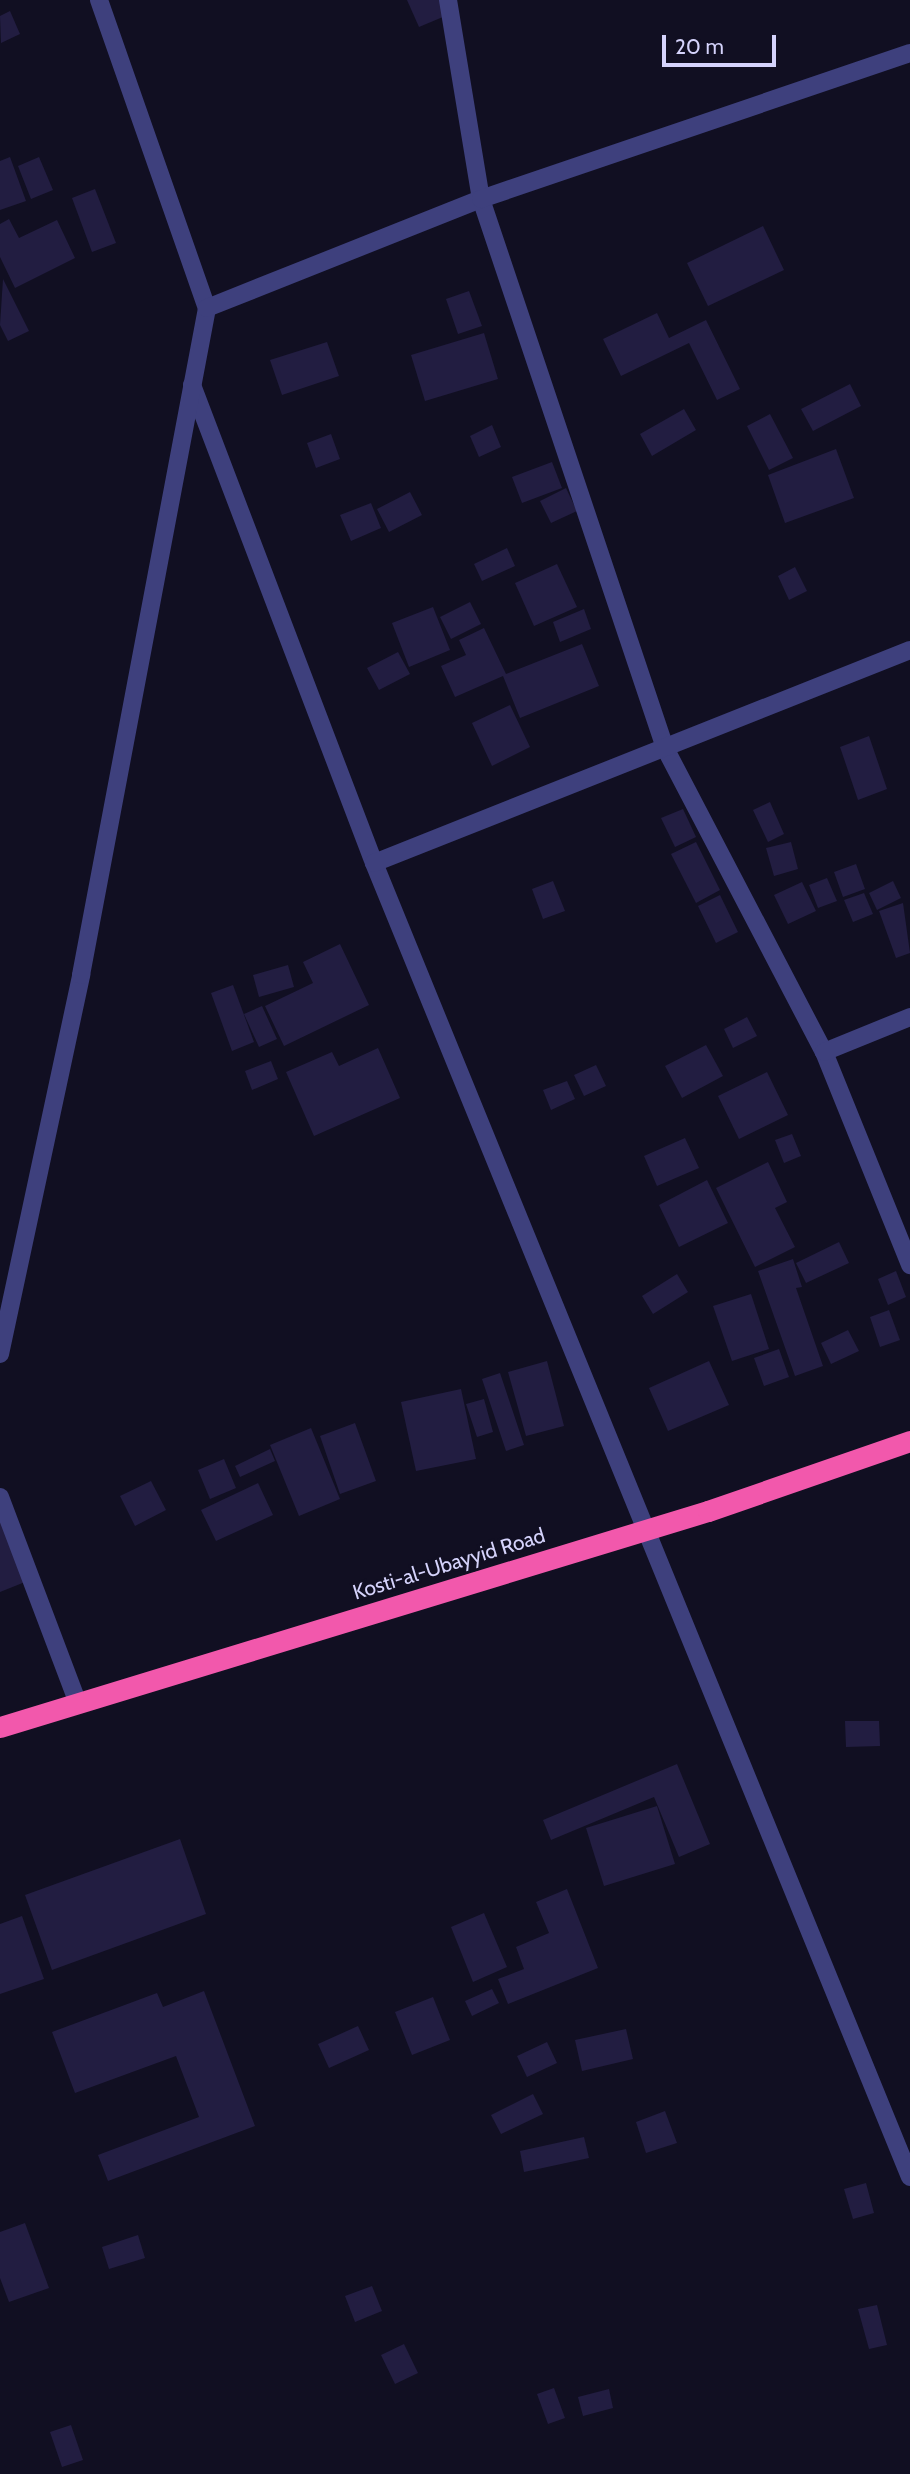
<!DOCTYPE html>
<style>
body{margin:0}
#map{position:relative;width:910px;height:2474px;overflow:hidden;background:#110f22;font-family:Cabin,sans-serif}
div>[style]{position:absolute}
.building>*{inset:0;background:#221d41}
.street>*{height:18px;margin:-9px;padding:0 9px;transform-origin:9px;border-radius:9px;background:#3e407d}
.highway>*{height:21px;margin:-10.5px;padding:0 10.5px;transform-origin:10.5px;border-radius:10.5px;background:#f258ac}
span{translate:-50% -50%;white-space:nowrap;text-align:center;line-height:1.15;-webkit-text-stroke:5px #110f22;paint-order:stroke}
.street-label{font-size:21px;color:#d5d3fc}
.scale{position:absolute;left:662px;top:35px;width:114px;height:32px;box-sizing:border-box;border:4px solid #d5d3fc;border-top:0;padding-left:9px;font-size:21px;line-height:24px;white-space:nowrap;color:#d5d3fc;-webkit-text-stroke:5px #110f22;paint-order:stroke}
</style>
<div id="map">
<div class="building">
<div style="clip-path:polygon(407px 0,444px 0,450px 14px,419px 27px)"></div>
<div style="clip-path:polygon(10px 11px,20px 34px,1px 43px,0 16px)"></div>
<div style="clip-path:polygon(10px 157px,26px 201px,0 210px,0 161px)"></div>
<div style="clip-path:polygon(39px 157px,53px 190px,31px 199px,18px 166px)"></div>
<div style="clip-path:polygon(95px 189px,116px 243px,92px 252px,72px 198px)"></div>
<div style="clip-path:polygon(9px 219px,19px 238px,57px 220px,75px 258px,15px 288px,0 257px,0 224px)"></div>
<div style="clip-path:polygon(763px 226px,784px 270px,708px 306px,687px 263px)"></div>
<div style="clip-path:polygon(3px 279px,29px 331px,8px 341px,0 325px)"></div>
<div style="clip-path:polygon(469px 291px,482px 326px,458px 334px,446px 299px)"></div>
<div style="clip-path:polygon(657px 313px,669px 338px,706px 320px,740px 389px,717px 400px,689px 343px,621px 376px,603px 339px)"></div>
<div style="clip-path:polygon(484px 333px,498px 379px,425px 401px,411px 355px)"></div>
<div style="clip-path:polygon(327px 342px,339px 376px,282px 395px,270px 360px)"></div>
<div style="clip-path:polygon(850px 384px,861px 406px,813px 431px,801px 409px)"></div>
<div style="clip-path:polygon(684px 409px,696px 430px,652px 456px,640px 434px)"></div>
<div style="clip-path:polygon(770px 414px,793px 458px,769px 470px,747px 426px)"></div>
<div style="clip-path:polygon(492px 425px,501px 447px,479px 457px,470px 436px)"></div>
<div style="clip-path:polygon(331px 434px,340px 459px,316px 468px,307px 443px)"></div>
<div style="clip-path:polygon(836px 449px,854px 498px,785px 523px,768px 475px)"></div>
<div style="clip-path:polygon(552px 462px,562px 488px,522px 503px,512px 477px)"></div>
<div style="clip-path:polygon(566px 488px,577px 511px,551px 523px,540px 501px)"></div>
<div style="clip-path:polygon(410px 492px,422px 515px,389px 532px,377px 509px)"></div>
<div style="clip-path:polygon(371px 503px,381px 528px,351px 541px,340px 515px)"></div>
<div style="clip-path:polygon(507px 548px,515px 566px,482px 581px,474px 564px)"></div>
<div style="clip-path:polygon(557px 564px,577px 607px,534px 626px,515px 583px)"></div>
<div style="clip-path:polygon(795px 567px,807px 591px,789px 600px,778px 576px)"></div>
<div style="clip-path:polygon(470px 602px,481px 624px,451px 639px,440px 617px)"></div>
<div style="clip-path:polygon(433px 607px,450px 650px,409px 667px,392px 623px)"></div>
<div style="clip-path:polygon(584px 609px,591px 629px,560px 642px,553px 622px)"></div>
<div style="clip-path:polygon(484px 628px,506px 674px,582px 644px,599px 686px,520px 718px,503px 676px,455px 697px,441px 666px,466px 655px,459px 640px)"></div>
<div style="clip-path:polygon(398px 652px,410px 674px,379px 690px,367px 668px)"></div>
<div style="clip-path:polygon(510px 705px,530px 747px,492px 766px,472px 723px)"></div>
<div style="clip-path:polygon(869px 736px,887px 789px,858px 800px,840px 747px)"></div>
<div style="clip-path:polygon(770px 802px,784px 834px,768px 842px,753px 810px)"></div>
<div style="clip-path:polygon(683px 809px,696px 837px,675px 847px,661px 818px)"></div>
<div style="clip-path:polygon(696px 842px,720px 890px,696px 903px,671px 854px)"></div>
<div style="clip-path:polygon(791px 842px,798px 869px,774px 876px,766px 848px)"></div>
<div style="clip-path:polygon(856px 864px,865px 889px,843px 897px,834px 872px)"></div>
<div style="clip-path:polygon(827px 878px,837px 901px,818px 908px,809px 885px)"></div>
<div style="clip-path:polygon(553px 881px,565px 911px,543px 919px,532px 889px)"></div>
<div style="clip-path:polygon(893px 881px,901px 898px,877px 910px,869px 893px)"></div>
<div style="clip-path:polygon(802px 882px,816px 911px,788px 924px,774px 895px)"></div>
<div style="clip-path:polygon(864px 893px,873px 914px,853px 922px,844px 900px)"></div>
<div style="clip-path:polygon(720px 895px,738px 932px,716px 943px,698px 906px)"></div>
<div style="clip-path:polygon(903px 903px,910px 953px,896px 958px,879px 911px)"></div>
<div style="clip-path:polygon(340px 944px,369px 1005px,284px 1046px,265px 1006px,313px 983px,303px 962px)"></div>
<div style="clip-path:polygon(288px 965px,294px 987px,259px 997px,253px 975px)"></div>
<div style="clip-path:polygon(233px 985px,254px 1042px,232px 1051px,211px 993px)"></div>
<div style="clip-path:polygon(262px 1006px,277px 1039px,259px 1047px,244px 1014px)"></div>
<div style="clip-path:polygon(747px 1017px,757px 1036px,733px 1048px,724px 1029px)"></div>
<div style="clip-path:polygon(706px 1045px,723px 1076px,682px 1098px,665px 1066px)"></div>
<div style="clip-path:polygon(378px 1048px,400px 1098px,314px 1136px,286px 1072px,332px 1052px,339px 1066px)"></div>
<div style="clip-path:polygon(271px 1061px,278px 1079px,252px 1090px,245px 1071px)"></div>
<div style="clip-path:polygon(596px 1065px,606px 1086px,584px 1096px,574px 1075px)"></div>
<div style="clip-path:polygon(767px 1072px,788px 1115px,739px 1139px,718px 1096px)"></div>
<div style="clip-path:polygon(567px 1081px,575px 1099px,551px 1110px,543px 1090px)"></div>
<div style="clip-path:polygon(792px 1134px,801px 1156px,784px 1163px,775px 1140px)"></div>
<div style="clip-path:polygon(685px 1138px,699px 1168px,657px 1186px,644px 1156px)"></div>
<div style="clip-path:polygon(768px 1162px,787px 1202px,775px 1208px,795px 1247px,755px 1267px,716px 1188px)"></div>
<div style="clip-path:polygon(707px 1180px,728px 1223px,679px 1247px,659px 1205px)"></div>
<div style="clip-path:polygon(839px 1242px,849px 1263px,806px 1283px,796px 1263px)"></div>
<div style="clip-path:polygon(793px 1259px,802px 1287px,796px 1288px,823px 1366px,795px 1376px,758px 1271px)"></div>
<div style="clip-path:polygon(896px 1271px,906px 1297px,888px 1305px,878px 1279px)"></div>
<div style="clip-path:polygon(677px 1274px,688px 1292px,653px 1314px,642px 1296px)"></div>
<div style="clip-path:polygon(751px 1294px,769px 1349px,732px 1361px,713px 1306px)"></div>
<div style="clip-path:polygon(889px 1310px,900px 1340px,880px 1347px,870px 1317px)"></div>
<div style="clip-path:polygon(848px 1330px,859px 1351px,831px 1364px,821px 1343px)"></div>
<div style="clip-path:polygon(779px 1349px,789px 1377px,764px 1386px,754px 1358px)"></div>
<div style="clip-path:polygon(547px 1361px,564px 1426px,526px 1436px,508px 1372px)"></div>
<div style="clip-path:polygon(709px 1361px,729px 1405px,668px 1431px,649px 1388px)"></div>
<div style="clip-path:polygon(500px 1373px,524px 1445px,506px 1451px,482px 1379px)"></div>
<div style="clip-path:polygon(461px 1389px,476px 1459px,416px 1471px,401px 1402px)"></div>
<div style="clip-path:polygon(484px 1399px,493px 1432px,477px 1437px,466px 1404px)"></div>
<div style="clip-path:polygon(355px 1423px,376px 1481px,340px 1494px,320px 1436px)"></div>
<div style="clip-path:polygon(311px 1428px,340px 1499px,299px 1516px,270px 1445px)"></div>
<div style="clip-path:polygon(270px 1449px,275px 1461px,240px 1477px,235px 1466px)"></div>
<div style="clip-path:polygon(224px 1459px,236px 1488px,210px 1499px,198px 1470px)"></div>
<div style="clip-path:polygon(151px 1481px,166px 1510px,135px 1526px,120px 1496px)"></div>
<div style="clip-path:polygon(258px 1483px,273px 1515px,216px 1541px,201px 1510px)"></div>
<div style="clip-path:polygon(0 1503px,30px 1580px,0 1592px)"></div>
<div style="clip-path:polygon(845px 1721px,879px 1721px,880px 1746px,846px 1747px)"></div>
<div style="clip-path:polygon(677px 1764px,710px 1844px,679px 1857px,654px 1797px,551px 1840px,543px 1820px)"></div>
<div style="clip-path:polygon(657px 1806px,675px 1864px,604px 1886px,586px 1828px)"></div>
<div style="clip-path:polygon(180px 1839px,206px 1914px,52px 1970px,25px 1895px)"></div>
<div style="clip-path:polygon(567px 1889px,598px 1968px,508px 2004px,498px 1979px,524px 1969px,516px 1947px,549px 1933px,536px 1902px)"></div>
<div style="clip-path:polygon(484px 1913px,507px 1967px,473px 1982px,451px 1927px)"></div>
<div style="clip-path:polygon(22px 1916px,44px 1979px,0 1994px,0 1924px)"></div>
<div style="clip-path:polygon(492px 1989px,499px 2003px,472px 2016px,465px 2001px)"></div>
<div style="clip-path:polygon(204px 1991px,255px 2126px,108px 2181px,98px 2155px,199px 2117px,176px 2056px,75px 2093px,52px 2032px,157px 1993px,163px 2007px)"></div>
<div style="clip-path:polygon(433px 1997px,450px 2040px,412px 2055px,395px 2012px)"></div>
<div style="clip-path:polygon(358px 2026px,369px 2050px,329px 2068px,318px 2044px)"></div>
<div style="clip-path:polygon(626px 2029px,633px 2059px,582px 2071px,575px 2040px)"></div>
<div style="clip-path:polygon(547px 2042px,557px 2063px,527px 2077px,517px 2056px)"></div>
<div style="clip-path:polygon(533px 2094px,543px 2114px,501px 2134px,491px 2115px)"></div>
<div style="clip-path:polygon(665px 2111px,677px 2143px,646px 2153px,636px 2122px)"></div>
<div style="clip-path:polygon(584px 2137px,589px 2158px,524px 2172px,520px 2151px)"></div>
<div style="clip-path:polygon(866px 2183px,874px 2213px,853px 2219px,844px 2189px)"></div>
<div style="clip-path:polygon(25px 2223px,49px 2288px,9px 2302px,0 2278px,0 2232px)"></div>
<div style="clip-path:polygon(138px 2235px,145px 2258px,109px 2269px,102px 2247px)"></div>
<div style="clip-path:polygon(372px 2286px,382px 2311px,355px 2322px,345px 2296px)"></div>
<div style="clip-path:polygon(877px 2305px,887px 2345px,869px 2349px,858px 2309px)"></div>
<div style="clip-path:polygon(404px 2344px,418px 2373px,395px 2384px,381px 2355px)"></div>
<div style="clip-path:polygon(554px 2388px,565px 2418px,548px 2424px,537px 2394px)"></div>
<div style="clip-path:polygon(609px 2389px,613px 2408px,583px 2416px,578px 2397px)"></div>
<div style="clip-path:polygon(71px 2425px,83px 2460px,62px 2467px,50px 2432px)"></div>
</div>
<div class="street">
<div style="left:99px;top:0;width:326px;rotate:70.7deg"></div>
<div style="left:448px;top:0;width:202px;rotate:80.6deg"></div>
<div style="left:481px;top:199px;width:579px;rotate:71.47deg"></div>
<div style="left:665px;top:748px;width:343px;rotate:62.4deg"></div>
<div style="left:824px;top:1052px;width:230px;rotate:68deg"></div>
<div style="left:192px;top:385px;width:511px;rotate:69.16deg"></div>
<div style="left:374px;top:863px;width:1419px;rotate:67.81deg"></div>
<div style="left:374px;top:863px;width:577px;rotate:-21.67deg"></div>
<div style="left:824px;top:1052px;width:93px;rotate:-22.1deg"></div>
<div style="left:0;top:1354px;width:388px;rotate:-77.9deg"></div>
<div style="left:81px;top:975px;width:679px;rotate:-79.3deg"></div>
<div style="left:207px;top:308px;width:295px;rotate:-21.7deg"></div>
<div style="left:481px;top:199px;width:453px;rotate:-18.8deg"></div>
<div style="left:0;top:1497px;width:218px;rotate:69.3deg"></div>
</div>
<div class="highway">
<div style="left:0;top:1727px;width:740px;rotate:-16.97deg"></div>
<div style="left:708px;top:1511px;width:214px;rotate:-19.1deg"></div>
</div>
<div class="street-label">
<span style="left:449px;top:1564px;rotate:-17deg">Kosti-al-Ubayyid Road</span>
</div>
<div class="scale">20 m</div>
</div>
